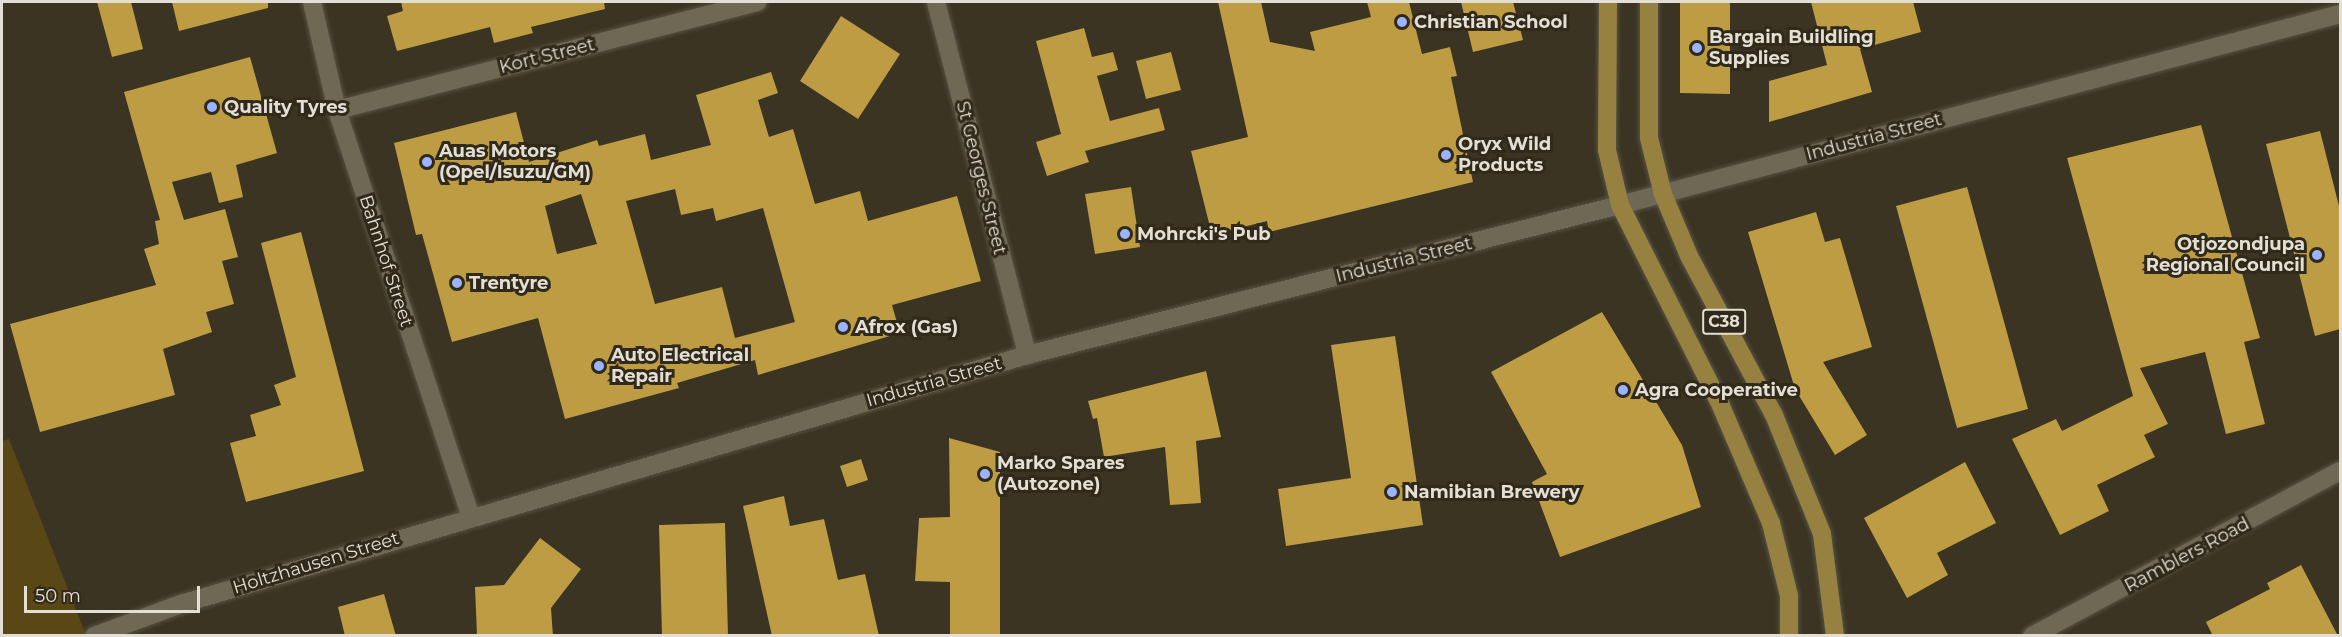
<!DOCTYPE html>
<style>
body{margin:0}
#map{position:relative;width:2342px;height:637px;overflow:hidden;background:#3b3423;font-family:Montserrat,sans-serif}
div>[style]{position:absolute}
.green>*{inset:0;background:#594816}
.building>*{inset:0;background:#bd9c43}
.roads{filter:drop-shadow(0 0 2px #585344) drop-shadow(0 0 2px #585344)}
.minor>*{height:18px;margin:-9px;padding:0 9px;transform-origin:9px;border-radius:9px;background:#6f6855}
.primary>*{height:18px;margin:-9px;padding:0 9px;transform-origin:9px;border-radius:9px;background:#978141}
.dots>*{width:16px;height:16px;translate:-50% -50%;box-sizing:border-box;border:3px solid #312a1a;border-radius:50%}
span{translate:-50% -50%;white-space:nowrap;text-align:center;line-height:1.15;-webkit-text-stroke:6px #312a1a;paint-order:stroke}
.shield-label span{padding:2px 4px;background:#312a1a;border:2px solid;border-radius:4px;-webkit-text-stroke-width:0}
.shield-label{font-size:16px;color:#e3dfd5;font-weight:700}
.poi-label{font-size:18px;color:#e3dfd5;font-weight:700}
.left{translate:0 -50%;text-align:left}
.right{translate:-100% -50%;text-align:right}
.street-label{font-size:18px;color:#e3dfd5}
.frame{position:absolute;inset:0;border:3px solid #e3dfd5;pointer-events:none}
.scale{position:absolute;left:24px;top:586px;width:176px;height:27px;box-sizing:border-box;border:3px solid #e3dfd5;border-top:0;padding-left:8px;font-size:18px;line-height:21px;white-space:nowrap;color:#e3dfd5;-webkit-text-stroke:4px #312a1a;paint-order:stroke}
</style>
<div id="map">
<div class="green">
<div style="clip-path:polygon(9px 439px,86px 635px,2px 636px,2px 441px)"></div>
</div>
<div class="building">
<div style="clip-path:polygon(97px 2px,131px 2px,143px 49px,112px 57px)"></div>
<div style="clip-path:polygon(172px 2px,268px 2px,268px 8px,179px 31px)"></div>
<div style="clip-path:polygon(401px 2px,604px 2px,605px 9px,531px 27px,533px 33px,494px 43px,490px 27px,397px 51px,387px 16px,403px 11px)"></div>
<div style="clip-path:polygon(1218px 2px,1261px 2px,1270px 42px,1315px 51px,1310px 32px,1371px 17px,1367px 2px,1409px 2px,1422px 54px,1450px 47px,1457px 76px,1451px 77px,1473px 182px,1269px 232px,1267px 221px,1212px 235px,1191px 151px,1248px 137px)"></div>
<div style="clip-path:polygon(1461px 2px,1513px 2px,1523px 40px,1473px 52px)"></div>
<div style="clip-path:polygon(1680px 2px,1730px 2px,1730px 94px,1680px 93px)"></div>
<div style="clip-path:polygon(1811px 2px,1913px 2px,1921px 32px,1860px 49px,1872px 92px,1769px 122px,1769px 81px,1827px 65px)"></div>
<div style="clip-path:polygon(841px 16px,900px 54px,858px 119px,800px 81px)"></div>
<div style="clip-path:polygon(1084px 28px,1092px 57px,1113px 52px,1118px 70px,1097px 76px,1110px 121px,1159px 108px,1165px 130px,1085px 151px,1089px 162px,1047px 176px,1036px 142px,1061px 134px,1036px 41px)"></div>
<div style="clip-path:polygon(1171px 52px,1181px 90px,1146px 99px,1136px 61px)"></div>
<div style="clip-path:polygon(250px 57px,277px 153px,236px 165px,243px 197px,219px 203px,211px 172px,172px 182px,184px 220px,225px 209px,238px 257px,222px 261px,234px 304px,206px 312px,212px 332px,163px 349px,175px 395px,40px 432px,10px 324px,156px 285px,144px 249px,159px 244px,155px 221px,160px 220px,124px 92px)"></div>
<div style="clip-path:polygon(evenodd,771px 72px,778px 93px,758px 100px,769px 137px,793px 129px,815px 204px,860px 191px,868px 221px,957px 196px,981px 281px,892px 305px,900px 333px,758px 375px,755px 360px,677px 383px,679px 388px,565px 419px,538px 318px,452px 342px,422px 234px,416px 235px,394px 143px,516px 112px,529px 162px,597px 140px,599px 146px,645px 134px,651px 160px,711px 145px,696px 95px,771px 72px,675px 189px,681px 215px,713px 208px,716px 221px,763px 208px,795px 322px,735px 338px,722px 287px,655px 304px,626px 201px,675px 189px,771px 72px,581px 194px,597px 244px,557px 254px,545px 206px,581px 194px)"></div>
<div style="clip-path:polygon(2201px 125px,2260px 338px,2244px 342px,2265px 424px,2226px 434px,2205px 352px,2140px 368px,2168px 424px,2144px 435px,2155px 457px,2097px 485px,2109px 511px,2060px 535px,2012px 439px,2056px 419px,2062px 431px,2133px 396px,2067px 158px)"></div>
<div style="clip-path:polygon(2320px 131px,2340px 210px,2340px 329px,2315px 336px,2266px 144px)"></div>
<div style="clip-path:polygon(1131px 187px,1140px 247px,1095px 254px,1085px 194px)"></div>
<div style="clip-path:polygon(1967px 187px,2028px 409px,1957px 428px,1896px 206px)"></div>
<div style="clip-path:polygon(1816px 212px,1825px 242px,1840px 238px,1872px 347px,1823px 362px,1867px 435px,1835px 455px,1795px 389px,1748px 232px)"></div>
<div style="clip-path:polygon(301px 232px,364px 471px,246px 502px,230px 443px,256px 436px,250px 415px,281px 405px,274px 385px,296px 377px,261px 243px)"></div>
<div style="clip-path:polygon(1602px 312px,1682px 445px,1701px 507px,1560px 557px,1532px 482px,1547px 474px,1491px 372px)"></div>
<div style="clip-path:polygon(1395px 336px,1423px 525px,1286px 546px,1278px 489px,1351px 478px,1331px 345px)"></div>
<div style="clip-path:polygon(1206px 371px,1221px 437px,1196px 441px,1201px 503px,1170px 505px,1165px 447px,1104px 457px,1097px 418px,1093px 419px,1088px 401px)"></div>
<div style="clip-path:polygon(949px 438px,1000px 452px,1000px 636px,950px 636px,950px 582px,915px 581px,919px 518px,950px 517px)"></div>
<div style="clip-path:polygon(861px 459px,868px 480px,847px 487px,840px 466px)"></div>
<div style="clip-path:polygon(1965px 462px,1996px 523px,1937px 553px,1948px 575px,1907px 598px,1864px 518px)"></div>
<div style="clip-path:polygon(784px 496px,790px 526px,824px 519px,838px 580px,865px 574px,879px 636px,772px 636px,743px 506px)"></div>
<div style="clip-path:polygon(725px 523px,728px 636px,662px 636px,659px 525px)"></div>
<div style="clip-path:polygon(540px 538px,581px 569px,551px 608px,553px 636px,477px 636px,475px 587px,504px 585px)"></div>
<div style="clip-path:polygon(2301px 565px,2338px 636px,2213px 636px,2206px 622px,2270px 589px,2267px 583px)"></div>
<div style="clip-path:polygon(384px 594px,396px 636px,345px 636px,338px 607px)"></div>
</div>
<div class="roads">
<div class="minor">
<div style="left:312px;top:2px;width:111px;rotate:77deg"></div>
<div style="left:337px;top:110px;width:428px;rotate:71.8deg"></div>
<div style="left:936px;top:2px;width:365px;rotate:75.5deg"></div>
<div style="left:337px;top:110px;width:434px;rotate:-14.4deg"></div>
<div style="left:94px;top:636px;width:93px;rotate:-20.2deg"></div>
<div style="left:181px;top:604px;width:882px;rotate:-16.4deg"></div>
<div style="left:1027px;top:355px;width:612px;rotate:-14.2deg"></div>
<div style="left:1620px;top:205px;width:745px;rotate:-14.86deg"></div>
<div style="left:2032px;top:636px;width:349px;rotate:-28.2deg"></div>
</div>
<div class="primary">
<div style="left:1608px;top:2px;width:148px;rotate:90.4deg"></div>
<div style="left:1607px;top:150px;width:57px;rotate:76.7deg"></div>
<div style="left:1620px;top:205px;width:225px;rotate:63.3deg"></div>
<div style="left:1721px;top:406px;width:127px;rotate:66.9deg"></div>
<div style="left:1771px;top:523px;width:75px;rotate:76.1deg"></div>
<div style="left:1789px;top:596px;width:40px;rotate:90deg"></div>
<div style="left:1649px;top:2px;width:136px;rotate:90deg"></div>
<div style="left:1649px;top:138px;width:58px;rotate:76deg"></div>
<div style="left:1663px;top:194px;width:67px;rotate:67.2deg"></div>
<div style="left:1689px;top:256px;width:180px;rotate:61.9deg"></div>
<div style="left:1774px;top:415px;width:128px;rotate:68deg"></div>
<div style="left:1822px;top:534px;width:103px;rotate:82.7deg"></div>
</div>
</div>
<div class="dots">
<div style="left:1402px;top:22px;background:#9bb4fd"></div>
<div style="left:1697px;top:48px;background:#9bb4fd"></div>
<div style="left:212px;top:107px;background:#9bb4fd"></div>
<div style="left:1446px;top:155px;background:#9bb4fd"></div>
<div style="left:427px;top:162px;background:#9bb4fd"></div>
<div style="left:1125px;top:234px;background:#9bb4fd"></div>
<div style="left:2317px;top:255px;background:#9bb4fd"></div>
<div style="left:457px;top:283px;background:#9bb4fd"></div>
<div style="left:843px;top:327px;background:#9bb4fd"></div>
<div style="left:599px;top:366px;background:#9bb4fd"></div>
<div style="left:1623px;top:390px;background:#9bb4fd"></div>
<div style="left:985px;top:474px;background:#9bb4fd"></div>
<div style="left:1392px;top:492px;background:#9bb4fd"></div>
</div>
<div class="shield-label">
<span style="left:1724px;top:322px">C38</span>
</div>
<div class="poi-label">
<span class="left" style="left:1414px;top:22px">Christian School</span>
<span class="left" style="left:1709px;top:48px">Bargain Buildling<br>Supplies</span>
<span class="left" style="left:224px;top:107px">Quality Tyres</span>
<span class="left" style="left:1458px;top:155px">Oryx Wild<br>Products</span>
<span class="left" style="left:439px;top:162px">Auas Motors<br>(Opel/Isuzu/GM)</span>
<span class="left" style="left:1137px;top:234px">Mohrcki's Pub</span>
<span class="right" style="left:2305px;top:255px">Otjozondjupa<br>Regional Council</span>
<span class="left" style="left:469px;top:283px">Trentyre</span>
<span class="left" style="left:855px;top:327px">Afrox (Gas)</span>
<span class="left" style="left:611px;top:366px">Auto Electrical<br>Repair</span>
<span class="left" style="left:1635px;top:390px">Agra Cooperative</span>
<span class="left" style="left:997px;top:474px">Marko Spares<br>(Autozone)</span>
<span class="left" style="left:1404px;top:492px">Namibian Brewery</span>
</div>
<div class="street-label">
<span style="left:547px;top:56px;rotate:-14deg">Kort Street</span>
<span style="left:1874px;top:137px;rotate:-15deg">Industria Street</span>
<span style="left:981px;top:178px;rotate:76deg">St Georges Street</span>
<span style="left:1404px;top:260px;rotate:-14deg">Industria Street</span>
<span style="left:386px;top:261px;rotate:72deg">Bahnhof Street</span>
<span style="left:934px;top:382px;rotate:-16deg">Industria Street</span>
<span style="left:2187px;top:555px;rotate:-28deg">Ramblers Road</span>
<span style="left:316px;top:563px;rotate:-17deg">Holtzhausen Street</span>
</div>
<div class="frame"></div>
<div class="scale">50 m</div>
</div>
